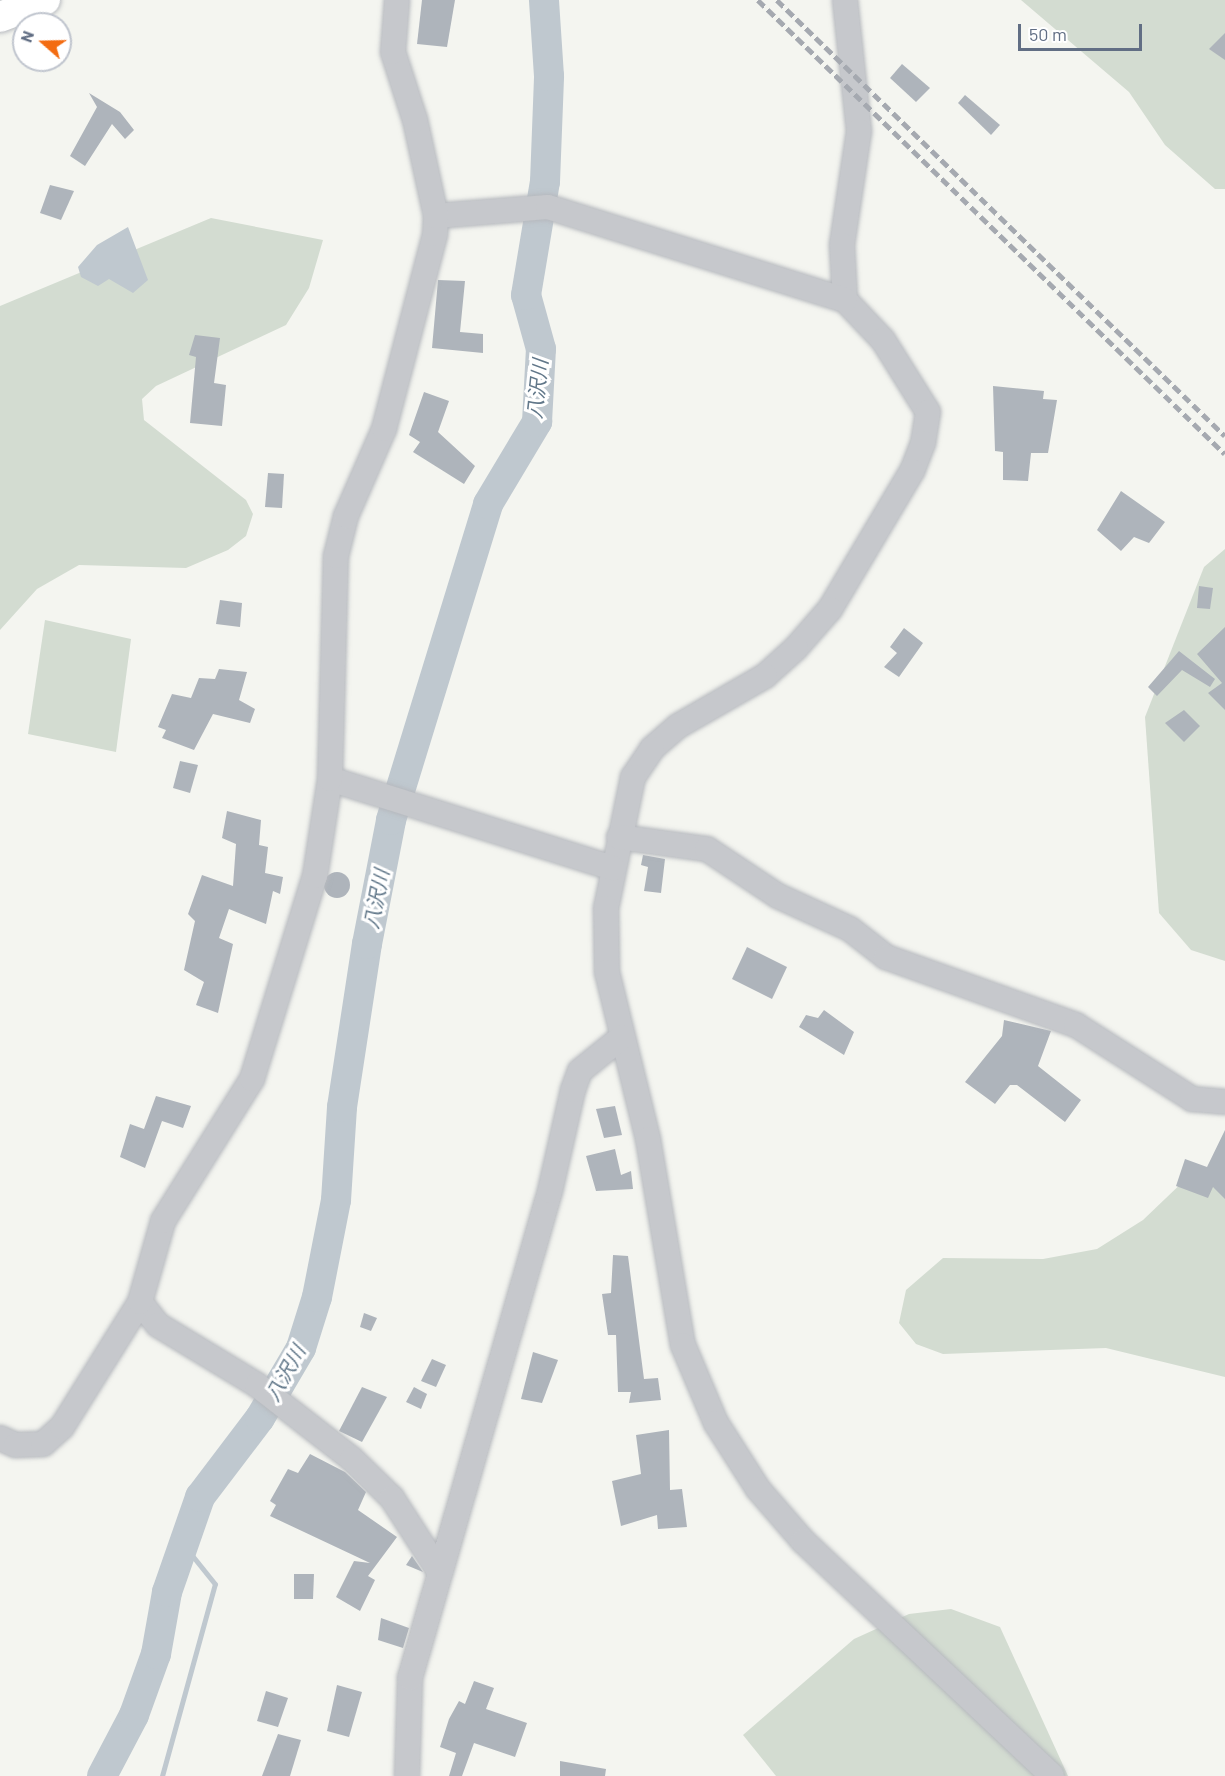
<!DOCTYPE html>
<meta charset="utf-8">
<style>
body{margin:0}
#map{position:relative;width:1225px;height:1776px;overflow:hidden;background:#f4f5f0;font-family:Barlow,"Noto Sans JP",sans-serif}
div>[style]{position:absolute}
.green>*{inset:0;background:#d3dcd1}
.water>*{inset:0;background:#bfc8cf}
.stream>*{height:5px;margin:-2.5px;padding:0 2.5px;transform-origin:2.5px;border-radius:2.5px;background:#bfc8cf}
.river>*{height:30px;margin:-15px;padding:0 15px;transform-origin:15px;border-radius:15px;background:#bfc8cf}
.building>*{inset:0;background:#aeb4bb}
.round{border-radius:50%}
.roads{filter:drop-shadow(0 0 2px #b6b9be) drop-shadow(0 0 2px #b6b9be)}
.minor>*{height:24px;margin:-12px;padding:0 12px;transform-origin:12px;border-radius:12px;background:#c6c8cc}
.major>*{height:30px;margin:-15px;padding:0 15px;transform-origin:15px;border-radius:15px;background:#fff}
.rail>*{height:4.5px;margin-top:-2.25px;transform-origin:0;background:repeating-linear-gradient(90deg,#a5a9b0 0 9px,transparent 0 13.5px)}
span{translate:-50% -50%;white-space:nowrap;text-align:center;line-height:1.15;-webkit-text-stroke:6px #fff;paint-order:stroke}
.water-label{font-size:20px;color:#617789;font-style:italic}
.north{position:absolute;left:12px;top:12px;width:60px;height:60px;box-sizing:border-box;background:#fff;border:2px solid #c0c5ce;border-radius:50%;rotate:290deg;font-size:16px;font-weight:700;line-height:24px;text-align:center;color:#616e84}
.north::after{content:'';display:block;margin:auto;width:21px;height:27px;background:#f36c12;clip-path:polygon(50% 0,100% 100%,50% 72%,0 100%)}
.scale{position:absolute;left:1018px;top:24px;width:124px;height:27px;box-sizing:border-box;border:3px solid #616e84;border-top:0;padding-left:8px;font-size:18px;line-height:21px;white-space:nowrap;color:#616e84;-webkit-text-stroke:4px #fff;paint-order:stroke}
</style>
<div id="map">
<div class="green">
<div style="clip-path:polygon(1021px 0,1225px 0,1225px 189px,1215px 189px,1165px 145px,1129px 92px)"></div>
<div style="clip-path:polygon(211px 218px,323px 240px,309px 288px,286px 325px,156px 386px,142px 399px,144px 420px,246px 500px,253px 514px,246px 536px,228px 550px,186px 568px,79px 565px,37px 589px,0 630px,0 306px)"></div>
<div style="clip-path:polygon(1225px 549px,1225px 961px,1191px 950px,1159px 913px,1145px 717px,1204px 567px)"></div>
<div style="clip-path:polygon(45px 620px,131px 639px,116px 752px,28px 734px)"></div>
<div style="clip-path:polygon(1225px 1170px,1225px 1377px,1106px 1348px,943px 1354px,916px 1344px,899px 1323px,906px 1290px,943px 1258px,1043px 1259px,1097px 1249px,1143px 1220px,1189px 1176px)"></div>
<div style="clip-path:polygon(951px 1609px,1000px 1627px,1068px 1776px,776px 1776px,743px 1735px,854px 1639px,909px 1614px)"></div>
</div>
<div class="water">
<div style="clip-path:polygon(128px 227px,148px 280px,133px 293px,109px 279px,98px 286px,81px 277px,78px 267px,97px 245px)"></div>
</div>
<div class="stream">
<div style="left:162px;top:1776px;width:199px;rotate:-74.6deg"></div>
<div style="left:215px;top:1584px;width:51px;rotate:-128.7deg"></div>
</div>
<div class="river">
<div style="left:102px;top:1776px;width:69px;rotate:-62.3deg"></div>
<div style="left:134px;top:1715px;width:65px;rotate:-70.2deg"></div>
<div style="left:156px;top:1654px;width:63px;rotate:-79.9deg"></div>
<div style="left:167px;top:1592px;width:101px;rotate:-70.8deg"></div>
<div style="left:200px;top:1497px;width:99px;rotate:-52.8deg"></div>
<div style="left:260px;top:1418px;width:81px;rotate:-59.6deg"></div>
<div style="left:301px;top:1348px;width:53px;rotate:-72.6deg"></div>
<div style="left:317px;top:1297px;width:99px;rotate:-78.9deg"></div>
<div style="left:336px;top:1200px;width:93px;rotate:-86.3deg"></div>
<div style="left:342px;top:1107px;width:165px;rotate:-81.3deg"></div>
<div style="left:367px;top:944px;width:126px;rotate:-79deg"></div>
<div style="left:391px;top:820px;width:331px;rotate:-72.9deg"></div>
<div style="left:488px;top:504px;width:96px;rotate:-59.1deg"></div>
<div style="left:537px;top:422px;width:73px;rotate:-86.9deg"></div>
<div style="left:541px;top:349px;width:56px;rotate:-105.5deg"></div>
<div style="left:526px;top:295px;width:115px;rotate:-80.5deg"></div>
<div style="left:545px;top:182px;width:106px;rotate:-87.8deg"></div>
<div style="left:549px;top:76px;width:76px;rotate:-93.8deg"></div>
</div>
<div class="building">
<div style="clip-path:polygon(422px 0,455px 0,447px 47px,417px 44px)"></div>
<div style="clip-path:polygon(1225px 33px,1225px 60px,1209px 49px)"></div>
<div style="clip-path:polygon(902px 64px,930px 88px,916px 102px,890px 78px)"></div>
<div style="clip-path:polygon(89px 93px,120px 112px,134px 130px,125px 139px,112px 124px,85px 166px,70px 156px,97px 107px)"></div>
<div style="clip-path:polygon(965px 95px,1000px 125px,991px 135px,958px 103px)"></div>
<div style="clip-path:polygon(50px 185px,74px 191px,61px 220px,40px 213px)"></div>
<div style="clip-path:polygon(438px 280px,465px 281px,460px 332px,483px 334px,483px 353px,432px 348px)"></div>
<div style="clip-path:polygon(195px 335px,220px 338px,214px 383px,226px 385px,222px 426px,190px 423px,196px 357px,189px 355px)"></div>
<div style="clip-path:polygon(993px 386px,1044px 391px,1043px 399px,1057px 400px,1048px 453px,1031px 453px,1028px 481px,1003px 480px,1003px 452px,995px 451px)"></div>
<div style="clip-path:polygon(424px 392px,449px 401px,438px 432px,475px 466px,464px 484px,413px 452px,420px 442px,409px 435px)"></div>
<div style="clip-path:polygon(268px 473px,284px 474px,282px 508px,265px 507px)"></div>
<div style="clip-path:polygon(1121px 491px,1165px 522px,1149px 543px,1134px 537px,1121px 551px,1097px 530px)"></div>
<div style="clip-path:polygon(1199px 586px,1213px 588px,1210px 609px,1197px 608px)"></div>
<div style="clip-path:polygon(220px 600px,242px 603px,240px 627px,216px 624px)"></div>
<div style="clip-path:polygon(1225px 627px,1225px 710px,1208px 693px,1222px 683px,1197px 654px)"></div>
<div style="clip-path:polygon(904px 628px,923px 643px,899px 677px,884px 667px,897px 653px,890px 647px)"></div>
<div style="clip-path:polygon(1179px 651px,1215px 679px,1210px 687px,1182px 670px,1157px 696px,1148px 687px)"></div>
<div style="clip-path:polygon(219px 669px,247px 672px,239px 700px,255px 709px,250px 723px,213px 714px,194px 750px,162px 738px,166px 730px,158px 727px,172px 694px,191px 698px,199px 678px,215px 679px)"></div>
<div style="clip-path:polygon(1184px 710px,1200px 726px,1184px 742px,1165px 723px)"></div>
<div style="clip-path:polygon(180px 761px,198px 765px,190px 793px,173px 788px)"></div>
<div style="clip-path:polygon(227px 811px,261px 820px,259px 845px,268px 847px,265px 873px,283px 877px,280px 894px,273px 891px,266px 924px,229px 909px,219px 938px,233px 944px,218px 1013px,196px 1005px,204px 982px,184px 970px,195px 921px,188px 914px,202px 875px,233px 886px,236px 844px,222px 838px)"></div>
<div style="clip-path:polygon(643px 855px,665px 859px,661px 893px,644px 891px,648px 867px,641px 865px)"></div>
<div class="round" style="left:324px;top:872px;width:26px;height:26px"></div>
<div style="clip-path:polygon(747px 947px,787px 967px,772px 999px,732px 979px)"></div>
<div style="clip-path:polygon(824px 1010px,854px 1032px,844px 1055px,799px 1027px,806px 1015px,818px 1018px)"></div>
<div style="clip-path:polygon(1004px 1020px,1051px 1031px,1038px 1066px,1081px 1100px,1065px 1122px,1017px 1085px,1010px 1085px,995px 1104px,965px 1082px,1002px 1036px)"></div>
<div style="clip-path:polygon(156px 1096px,191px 1106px,183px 1128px,162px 1121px,145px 1168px,120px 1157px,130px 1124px,144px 1129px)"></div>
<div style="clip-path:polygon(615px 1106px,622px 1135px,604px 1138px,596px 1109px)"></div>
<div style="clip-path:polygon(1225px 1130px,1225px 1199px,1213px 1187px,1208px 1198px,1176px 1186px,1185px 1159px,1207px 1167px)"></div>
<div style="clip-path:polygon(615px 1149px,621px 1175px,631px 1171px,633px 1189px,596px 1191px,586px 1156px)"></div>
<div style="clip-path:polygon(613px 1255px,628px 1256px,644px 1379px,658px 1378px,661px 1400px,629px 1403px,631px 1392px,618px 1392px,616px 1335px,608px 1335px,602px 1294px,611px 1293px)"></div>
<div style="clip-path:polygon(364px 1313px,377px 1318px,371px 1331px,360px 1327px)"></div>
<div style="clip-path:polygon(533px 1352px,558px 1360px,542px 1403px,521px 1399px)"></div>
<div style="clip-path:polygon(432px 1359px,446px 1365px,436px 1387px,421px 1381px)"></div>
<div style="clip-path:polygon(362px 1387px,387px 1397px,362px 1442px,339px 1431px)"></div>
<div style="clip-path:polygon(414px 1387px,427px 1394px,421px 1409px,406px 1402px)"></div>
<div style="clip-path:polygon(669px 1430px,670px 1490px,682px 1489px,687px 1527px,658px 1529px,657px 1515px,621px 1526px,612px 1481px,641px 1474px,636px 1435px)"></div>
<div style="clip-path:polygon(310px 1454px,345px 1472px,366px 1492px,358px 1510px,397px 1537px,368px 1576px,375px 1580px,360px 1611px,336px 1597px,354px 1561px,370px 1563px,270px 1516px,276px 1505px,270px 1501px,288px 1469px,298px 1473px)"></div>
<div style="clip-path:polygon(412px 1556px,423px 1572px,406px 1565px)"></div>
<div style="clip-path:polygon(294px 1574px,314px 1574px,313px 1599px,294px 1599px)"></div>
<div style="clip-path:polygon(381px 1618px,409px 1628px,403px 1648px,378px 1640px)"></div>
<div style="clip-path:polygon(474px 1681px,494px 1688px,486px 1709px,527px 1723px,515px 1757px,474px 1743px,462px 1776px,449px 1776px,456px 1753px,440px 1747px,449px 1719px,459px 1701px,465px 1704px)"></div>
<div style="clip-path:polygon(337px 1685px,362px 1692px,349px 1737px,327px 1731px)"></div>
<div style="clip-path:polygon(266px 1691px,288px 1698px,278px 1727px,257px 1721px)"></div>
<div style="clip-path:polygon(278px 1734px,301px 1740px,290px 1776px,262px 1776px)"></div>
<div style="clip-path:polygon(560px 1761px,606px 1769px,605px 1776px,560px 1776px)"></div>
</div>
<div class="roads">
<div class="minor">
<div style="left:845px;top:0;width:132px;rotate:83.9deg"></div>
<div style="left:859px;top:131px;width:115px;rotate:98.5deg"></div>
<div style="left:842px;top:245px;width:55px;rotate:86.9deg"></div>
<div style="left:845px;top:300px;width:55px;rotate:46.5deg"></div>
<div style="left:883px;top:340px;width:85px;rotate:58deg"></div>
<div style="left:928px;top:412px;width:31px;rotate:99deg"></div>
<div style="left:923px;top:443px;width:30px;rotate:111deg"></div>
<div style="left:912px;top:471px;width:161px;rotate:120.7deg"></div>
<div style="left:830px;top:609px;width:52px;rotate:131.1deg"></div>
<div style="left:796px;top:648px;width:42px;rotate:137.9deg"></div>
<div style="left:765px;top:676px;width:100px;rotate:150.1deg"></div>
<div style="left:678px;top:726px;width:35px;rotate:139deg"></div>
<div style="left:652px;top:749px;width:34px;rotate:124deg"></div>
<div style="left:633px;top:777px;width:134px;rotate:101.6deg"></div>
<div style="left:606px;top:908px;width:64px;rotate:89.1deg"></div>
<div style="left:607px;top:972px;width:172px;rotate:76.2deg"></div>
<div style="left:648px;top:1139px;width:209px;rotate:80.4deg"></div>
<div style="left:683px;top:1345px;width:85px;rotate:67.1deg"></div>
<div style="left:716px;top:1423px;width:78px;rotate:57.5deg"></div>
<div style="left:758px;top:1489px;width:69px;rotate:49.1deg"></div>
<div style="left:803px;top:1541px;width:342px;rotate:43.3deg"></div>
<div style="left:436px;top:216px;width:112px;rotate:-4.6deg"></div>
<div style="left:548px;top:207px;width:311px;rotate:17.4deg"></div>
<div style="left:330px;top:779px;width:297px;rotate:17.5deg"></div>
<div style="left:619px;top:837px;width:89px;rotate:7.8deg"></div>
<div style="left:707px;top:849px;width:85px;rotate:33.5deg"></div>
<div style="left:778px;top:896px;width:79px;rotate:24.6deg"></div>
<div style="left:850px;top:929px;width:46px;rotate:37.9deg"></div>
<div style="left:886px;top:957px;width:202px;rotate:19.7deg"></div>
<div style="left:1076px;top:1025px;width:138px;rotate:32.5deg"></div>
<div style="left:1192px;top:1099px;width:33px;rotate:5deg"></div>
<div style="left:140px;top:1302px;width:29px;rotate:52deg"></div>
<div style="left:158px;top:1325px;width:116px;rotate:31.2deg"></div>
<div style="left:257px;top:1385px;width:120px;rotate:37.9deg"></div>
<div style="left:352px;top:1459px;width:56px;rotate:44.3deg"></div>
<div style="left:392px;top:1498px;width:87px;rotate:57.2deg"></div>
<div style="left:0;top:1438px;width:17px;rotate:24deg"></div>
<div style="left:16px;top:1445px;width:27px;rotate:-2deg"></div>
<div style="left:43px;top:1444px;width:25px;rotate:-42deg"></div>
<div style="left:62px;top:1427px;width:147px;rotate:-58deg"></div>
<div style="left:140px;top:1302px;width:84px;rotate:-74.1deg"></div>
<div style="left:163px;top:1221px;width:168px;rotate:-57.9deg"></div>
<div style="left:252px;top:1079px;width:213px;rotate:-72.8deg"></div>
<div style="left:315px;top:876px;width:98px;rotate:-81.2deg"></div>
<div style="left:330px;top:779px;width:223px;rotate:-88.5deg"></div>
<div style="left:336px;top:556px;width:41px;rotate:-76deg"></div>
<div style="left:346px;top:516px;width:95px;rotate:-66.4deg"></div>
<div style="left:384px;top:429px;width:202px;rotate:-75.3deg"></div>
<div style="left:435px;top:234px;width:18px;rotate:-87deg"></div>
<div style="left:436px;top:216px;width:98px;rotate:-102.3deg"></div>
<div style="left:415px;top:120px;width:71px;rotate:-107.9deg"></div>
<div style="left:393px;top:52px;width:52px;rotate:-85.6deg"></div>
<div style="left:407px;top:1776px;width:98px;rotate:-88.2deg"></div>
<div style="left:410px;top:1678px;width:507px;rotate:-73.96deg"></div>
<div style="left:550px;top:1191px;width:104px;rotate:-77.2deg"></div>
<div style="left:573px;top:1090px;width:20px;rotate:-70deg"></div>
<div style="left:580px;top:1071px;width:54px;rotate:-39deg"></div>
</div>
<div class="major">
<div style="left:0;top:17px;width:48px;rotate:-20.7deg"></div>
</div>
</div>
<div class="rail">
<div style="left:758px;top:0;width:651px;rotate:44.19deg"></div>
<div style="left:777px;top:0;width:625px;rotate:44.22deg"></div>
</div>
<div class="water-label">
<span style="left:537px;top:389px;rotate:-84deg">八沢川</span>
<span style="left:376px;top:899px;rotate:-79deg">八沢川</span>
<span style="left:285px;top:1373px;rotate:-61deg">八沢川</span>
</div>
<div class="north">N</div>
<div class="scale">50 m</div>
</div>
